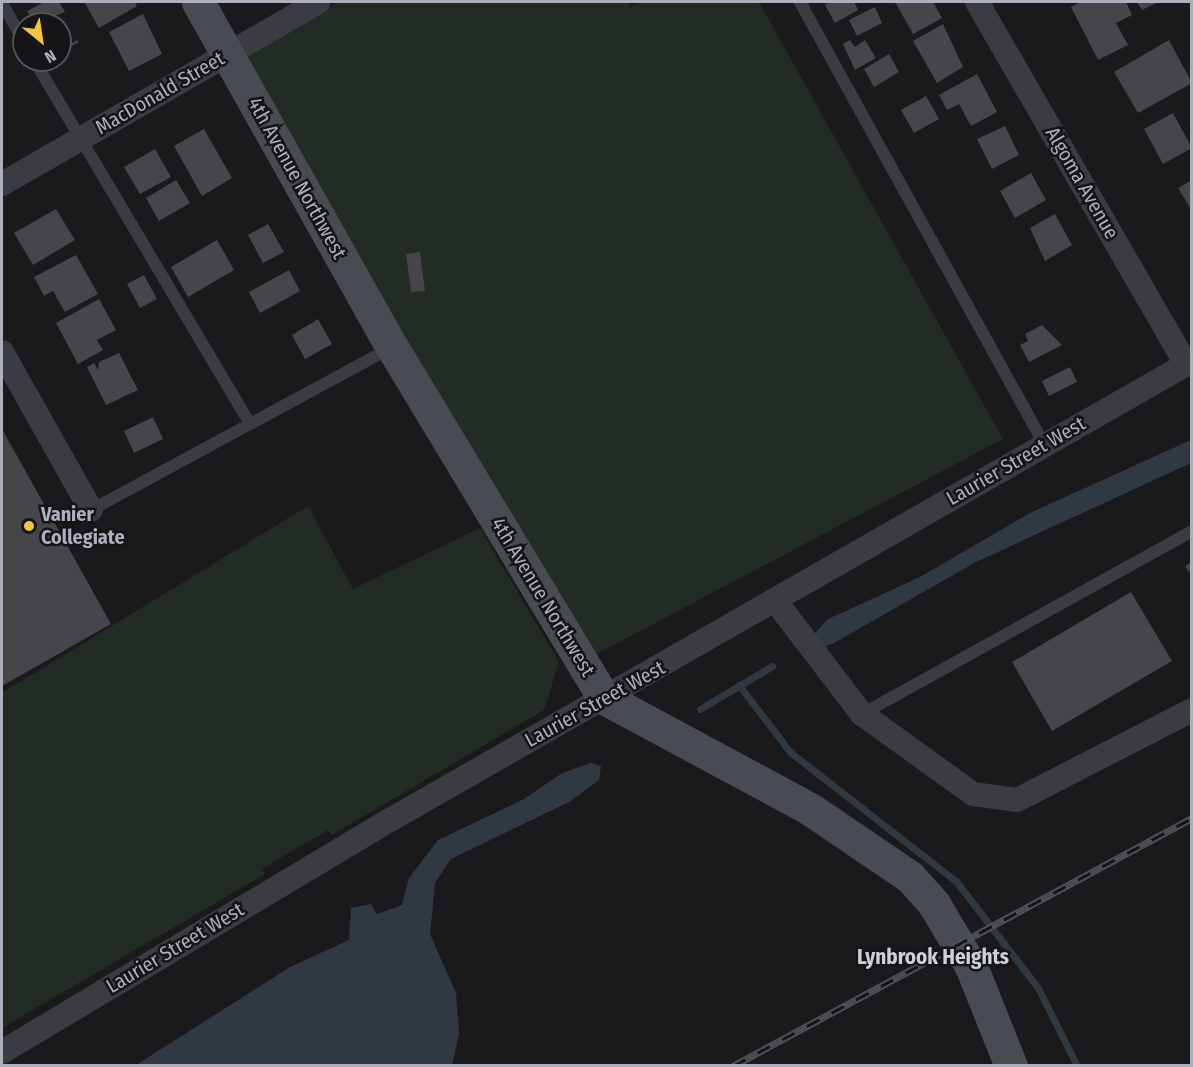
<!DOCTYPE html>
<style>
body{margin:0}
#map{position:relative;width:1193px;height:1067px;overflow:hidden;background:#1a1a1d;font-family:"Fira Sans Condensed",sans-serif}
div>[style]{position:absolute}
.green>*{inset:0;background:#222b24}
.water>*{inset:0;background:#303841}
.stream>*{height:7px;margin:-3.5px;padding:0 3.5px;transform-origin:3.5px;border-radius:3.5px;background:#303841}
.building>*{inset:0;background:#45454a}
.lane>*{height:12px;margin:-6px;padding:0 6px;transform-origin:6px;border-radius:6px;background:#3b3c42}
.street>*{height:24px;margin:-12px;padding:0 12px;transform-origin:12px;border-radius:12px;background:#3b3c42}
.secondary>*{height:33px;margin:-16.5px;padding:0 16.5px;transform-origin:16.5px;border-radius:16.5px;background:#494b52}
.rail>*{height:7px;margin-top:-3.5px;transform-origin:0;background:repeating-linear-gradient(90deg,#151518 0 14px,#4e5057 0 28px);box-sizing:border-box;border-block:2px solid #4e5057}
.dots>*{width:16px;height:16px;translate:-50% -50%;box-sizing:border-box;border:3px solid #151518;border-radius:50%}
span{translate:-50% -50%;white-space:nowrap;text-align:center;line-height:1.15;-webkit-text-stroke:5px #151518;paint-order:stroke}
.street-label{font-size:20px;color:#adb0bc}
.poi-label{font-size:20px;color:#adb0bc;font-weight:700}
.left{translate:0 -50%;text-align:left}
.neighbourhood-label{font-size:21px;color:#ced0d8;font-weight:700}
.frame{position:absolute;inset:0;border:3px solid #adb0bc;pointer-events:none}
.north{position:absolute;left:12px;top:12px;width:60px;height:60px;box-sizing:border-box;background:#151518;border:2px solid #52535a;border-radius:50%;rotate:150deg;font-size:16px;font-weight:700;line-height:24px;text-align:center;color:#adb0bc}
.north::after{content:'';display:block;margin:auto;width:21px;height:27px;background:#f5c53a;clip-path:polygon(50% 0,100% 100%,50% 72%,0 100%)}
</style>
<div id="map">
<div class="green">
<div style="clip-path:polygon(338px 2px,627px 2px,631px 7px,641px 2px,759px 2px,1003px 439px,589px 658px,242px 56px)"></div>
<div style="clip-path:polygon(308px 506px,353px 589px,480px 528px,559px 662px,544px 710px,332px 835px,328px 830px,262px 869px,265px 874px,2px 1028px,2px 693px)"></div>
</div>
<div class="water">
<div style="clip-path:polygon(1191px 440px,1191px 463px,976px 562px,834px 643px,823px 647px,815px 633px,828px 619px,920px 577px,1030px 513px)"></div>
<div style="clip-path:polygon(591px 763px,601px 766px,599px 780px,571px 801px,451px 859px,435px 883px,430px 934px,456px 993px,459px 1034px,452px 1065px,136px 1065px,290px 967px,349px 940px,351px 908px,371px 904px,377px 914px,402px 905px,409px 878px,438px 840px,524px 799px,562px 773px)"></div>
</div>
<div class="stream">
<div style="left:739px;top:685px;width:84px;rotate:52.7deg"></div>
<div style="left:790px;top:752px;width:210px;rotate:37.9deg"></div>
<div style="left:956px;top:881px;width:135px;rotate:52.5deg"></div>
<div style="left:1038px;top:988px;width:87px;rotate:63.4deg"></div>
<div style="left:700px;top:709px;width:84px;rotate:-30.8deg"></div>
</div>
<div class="building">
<div style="clip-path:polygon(44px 2px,59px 2px,65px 12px,35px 24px,27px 11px)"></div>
<div style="clip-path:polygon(135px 2px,137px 6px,99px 28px,85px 3px)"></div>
<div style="clip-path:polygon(830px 2px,854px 2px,858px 10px,835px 23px,825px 5px)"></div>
<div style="clip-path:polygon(895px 2px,933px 2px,942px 18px,913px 34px)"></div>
<div style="clip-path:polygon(1081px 2px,1126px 2px,1132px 15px,1116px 23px,1128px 45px,1098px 60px,1071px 7px)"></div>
<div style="clip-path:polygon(1137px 2px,1158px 2px,1142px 10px)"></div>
<div style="clip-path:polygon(875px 7px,882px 23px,857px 36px,849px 20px)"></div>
<div style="clip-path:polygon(143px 14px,162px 54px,129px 71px,109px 32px)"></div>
<div style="clip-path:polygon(943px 24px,963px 67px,937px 83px,913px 41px)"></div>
<div style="clip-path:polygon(77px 40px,79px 42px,61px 52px,60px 50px)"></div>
<div style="clip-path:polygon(850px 40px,855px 47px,865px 40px,876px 58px,855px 70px,843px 44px)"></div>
<div style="clip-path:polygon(1169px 40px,1192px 83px,1138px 113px,1114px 72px)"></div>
<div style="clip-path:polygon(889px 54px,899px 72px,874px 87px,864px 69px)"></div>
<div style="clip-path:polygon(977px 74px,997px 112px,971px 126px,959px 104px,947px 110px,939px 95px)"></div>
<div style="clip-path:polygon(926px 96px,939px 119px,914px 133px,901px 110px)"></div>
<div style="clip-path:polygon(1173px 113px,1192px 148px,1163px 164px,1144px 129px)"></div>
<div style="clip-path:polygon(1005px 126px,1019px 155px,992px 169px,977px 139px)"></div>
<div style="clip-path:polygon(204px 129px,232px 178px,202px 196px,174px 146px)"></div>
<div style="clip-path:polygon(155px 149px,171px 177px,140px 194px,124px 167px)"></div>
<div style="clip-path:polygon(1031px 173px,1046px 200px,1015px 218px,1000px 191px)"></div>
<div style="clip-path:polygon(176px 180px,190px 203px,159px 221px,146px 198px)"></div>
<div style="clip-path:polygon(1192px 180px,1192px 211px,1178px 188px)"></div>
<div style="clip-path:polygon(56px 209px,75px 240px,33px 265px,14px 233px)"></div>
<div style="clip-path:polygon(1055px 214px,1072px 245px,1045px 261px,1030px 228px)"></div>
<div style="clip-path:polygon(268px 224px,284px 252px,263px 263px,248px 235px)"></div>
<div style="clip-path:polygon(217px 240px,234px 270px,188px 297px,171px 267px)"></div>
<div style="clip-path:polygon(420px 252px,425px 291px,411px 292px,406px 254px)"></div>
<div style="clip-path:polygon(76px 255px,98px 294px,65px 312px,53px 291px,44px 296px,34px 277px)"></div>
<div style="clip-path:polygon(289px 270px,300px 291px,260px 313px,249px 292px)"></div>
<div style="clip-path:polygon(144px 275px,157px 299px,140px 308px,127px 284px)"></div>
<div style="clip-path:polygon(99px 299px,116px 330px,97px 340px,103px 350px,78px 364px,56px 323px)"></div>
<div style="clip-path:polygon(318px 319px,332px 344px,305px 359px,292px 335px)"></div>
<div style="clip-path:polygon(1042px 325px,1062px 345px,1029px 362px,1020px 345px,1028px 341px,1025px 334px)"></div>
<div style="clip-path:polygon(119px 353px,138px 390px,106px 405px,87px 367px,94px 363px,98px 370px,99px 362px)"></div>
<div style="clip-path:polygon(1070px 367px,1077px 382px,1049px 396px,1042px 381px)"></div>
<div style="clip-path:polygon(153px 417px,163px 439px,134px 453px,124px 431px)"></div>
<div style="clip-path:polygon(2px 429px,111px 624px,2px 686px)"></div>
<div style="clip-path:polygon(1192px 562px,1192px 576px,1185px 566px)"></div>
<div style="clip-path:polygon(1131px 592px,1172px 661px,1052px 731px,1012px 662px)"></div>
</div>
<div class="lane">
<div style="left:800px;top:2px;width:505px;rotate:61.1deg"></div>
<div style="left:2px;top:3px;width:45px;rotate:60.6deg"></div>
<div style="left:34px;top:60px;width:423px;rotate:59.3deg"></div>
<div style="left:91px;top:510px;width:341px;rotate:-28.4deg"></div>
<div style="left:862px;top:714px;width:377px;rotate:-29deg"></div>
</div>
<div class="street">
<div style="left:977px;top:2px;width:418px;rotate:60deg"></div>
<div style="left:2px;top:184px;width:365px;rotate:-29.9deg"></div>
<div style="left:2px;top:352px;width:181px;rotate:60.6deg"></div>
<div style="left:777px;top:603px;width:140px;rotate:52.6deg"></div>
<div style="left:862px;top:714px;width:137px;rotate:35.8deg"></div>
<div style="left:973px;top:794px;width:44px;rotate:7.8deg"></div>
<div style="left:1017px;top:800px;width:197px;rotate:-27.2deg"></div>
<div style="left:2px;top:1052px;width:452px;rotate:-30.9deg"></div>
<div style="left:390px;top:820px;width:924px;rotate:-29.78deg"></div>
</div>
<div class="secondary">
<div style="left:198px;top:2px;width:396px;rotate:60.7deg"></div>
<div style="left:392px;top:347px;width:410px;rotate:58.9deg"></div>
<div style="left:604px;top:698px;width:234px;rotate:28.3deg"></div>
<div style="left:810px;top:809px;width:121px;rotate:34.2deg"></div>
<div style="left:910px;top:877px;width:36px;rotate:48deg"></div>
<div style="left:934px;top:904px;width:72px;rotate:59.2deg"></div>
<div style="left:971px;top:966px;width:108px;rotate:68.2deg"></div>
</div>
<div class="rail">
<div style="left:733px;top:1066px;width:522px;rotate:-28.38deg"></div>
</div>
<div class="dots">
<div style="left:29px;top:526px;background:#f5c53a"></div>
</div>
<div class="street-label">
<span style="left:160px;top:93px;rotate:-30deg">MacDonald Street</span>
<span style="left:297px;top:178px;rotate:61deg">4th Avenue Northwest</span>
<span style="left:1082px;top:183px;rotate:60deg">Algoma Avenue</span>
<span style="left:1016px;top:461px;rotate:-30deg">Laurier Street West</span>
<span style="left:543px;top:597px;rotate:59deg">4th Avenue Northwest</span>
<span style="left:595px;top:704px;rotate:-29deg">Laurier Street West</span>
<span style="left:175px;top:948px;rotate:-31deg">Laurier Street West</span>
</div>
<div class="poi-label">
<span class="left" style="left:41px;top:526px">Vanier<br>Collegiate</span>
</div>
<div class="neighbourhood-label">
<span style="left:933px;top:957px">Lynbrook Heights</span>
</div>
<div class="frame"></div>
<div class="north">N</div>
</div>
